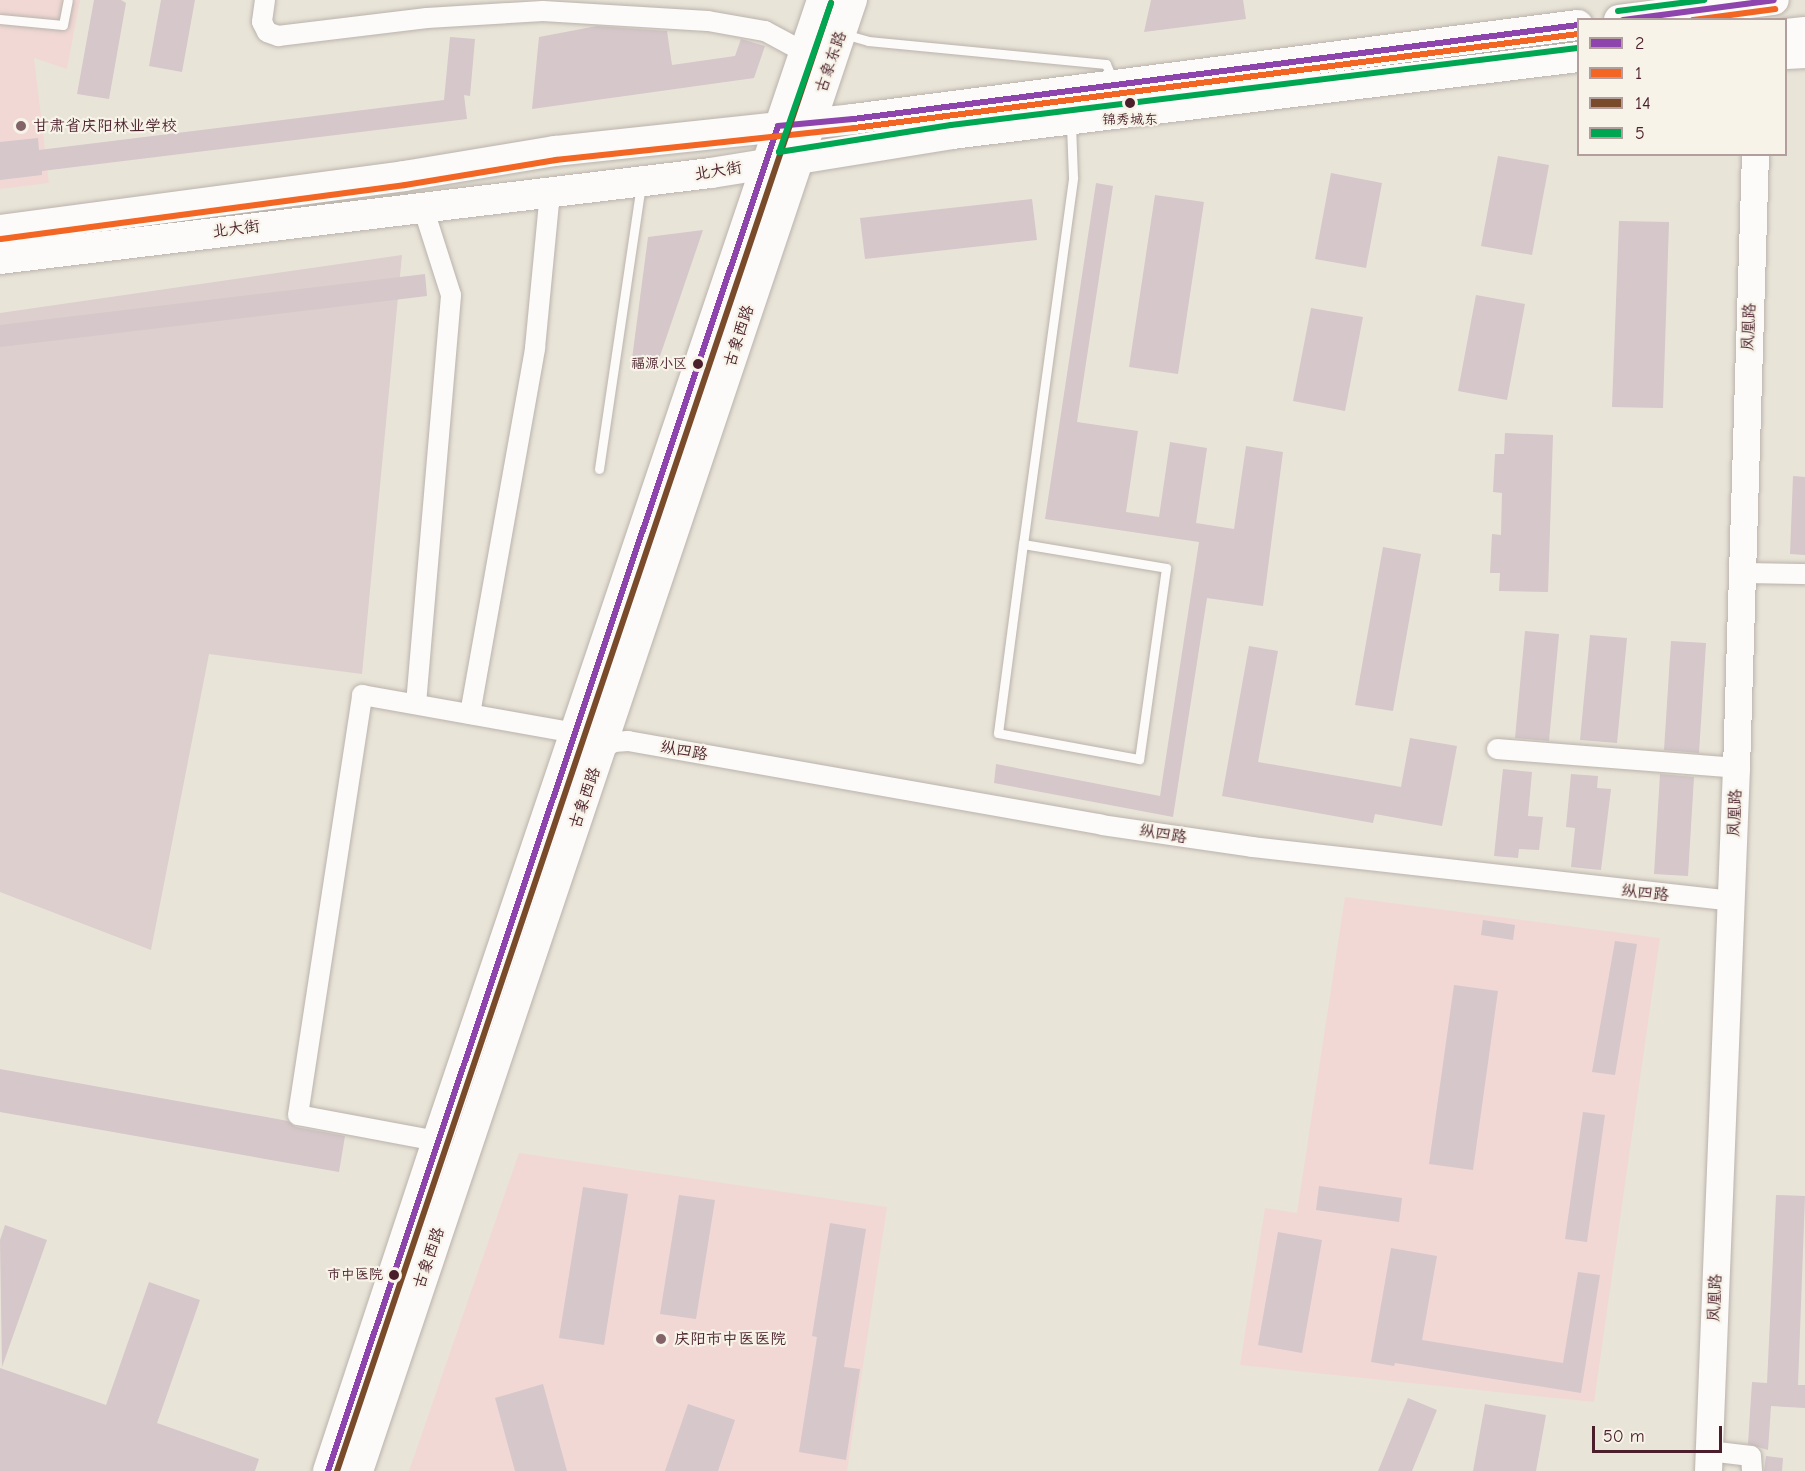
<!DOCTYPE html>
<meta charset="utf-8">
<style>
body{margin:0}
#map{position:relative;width:1805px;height:1471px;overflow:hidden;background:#e9e4d8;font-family:"Comic Neue","LXGW WenKai TC",sans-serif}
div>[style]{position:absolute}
.built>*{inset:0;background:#f1d8d5}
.industrial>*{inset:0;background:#dccfce}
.building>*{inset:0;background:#d5c7ca}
.roads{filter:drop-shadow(0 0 2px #bab3ac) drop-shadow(0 0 2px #bab3ac)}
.lane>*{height:9px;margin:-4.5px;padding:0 4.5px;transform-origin:4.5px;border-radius:4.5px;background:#fcfbf9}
.street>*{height:20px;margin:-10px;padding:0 10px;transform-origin:10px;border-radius:10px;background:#fcfbf9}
.secondary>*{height:27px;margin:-13.5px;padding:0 13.5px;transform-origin:13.5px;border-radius:13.5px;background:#fcfbf9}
.primary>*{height:30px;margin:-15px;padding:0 15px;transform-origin:15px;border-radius:15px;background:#fcfbf9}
.bus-1>*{height:6px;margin:-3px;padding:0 3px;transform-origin:3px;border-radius:3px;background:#8e44ad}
.bus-2>*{height:6px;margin:-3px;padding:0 3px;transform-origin:3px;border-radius:3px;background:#f26522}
.bus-3>*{height:6px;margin:-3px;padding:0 3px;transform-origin:3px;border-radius:3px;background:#7a4b2a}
.bus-4>*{height:6px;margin:-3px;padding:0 3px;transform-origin:3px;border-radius:3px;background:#00a651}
.dots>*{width:16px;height:16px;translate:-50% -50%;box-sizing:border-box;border:3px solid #f7f3e8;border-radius:50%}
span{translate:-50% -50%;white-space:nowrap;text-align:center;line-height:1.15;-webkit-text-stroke:4.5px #f7f3e8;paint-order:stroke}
.bus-label{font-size:14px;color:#4a1f2b}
.right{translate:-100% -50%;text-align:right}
.street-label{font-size:16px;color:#4a1f2b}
.poi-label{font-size:16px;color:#4a1f2b}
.left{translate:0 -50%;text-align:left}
.legend{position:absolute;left:1577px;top:18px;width:210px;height:138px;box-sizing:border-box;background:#f7f3e8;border:2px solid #b29e9c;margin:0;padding:8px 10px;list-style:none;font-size:18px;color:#4a1f2b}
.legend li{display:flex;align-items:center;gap:12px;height:30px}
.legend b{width:30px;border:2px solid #b29e9c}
.scale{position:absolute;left:1592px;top:1426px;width:130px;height:27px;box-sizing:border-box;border:3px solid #4a1f2b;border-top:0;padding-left:8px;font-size:18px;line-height:21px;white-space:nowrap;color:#4a1f2b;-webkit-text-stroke:4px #f7f3e8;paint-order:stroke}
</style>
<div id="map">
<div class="built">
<div style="clip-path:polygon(0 0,80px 0,67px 69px,34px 58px,49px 183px,0 189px)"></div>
<div style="clip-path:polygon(1345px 897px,1660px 938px,1594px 1402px,1240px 1365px,1265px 1208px,1297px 1213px)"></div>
<div style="clip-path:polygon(519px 1153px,887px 1207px,847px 1471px,409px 1471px)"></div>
</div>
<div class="industrial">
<div style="clip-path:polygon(402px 255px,362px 674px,209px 654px,151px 950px,0 892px,0 313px)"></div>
</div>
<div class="building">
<div style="clip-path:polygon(94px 0,121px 0,126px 3px,109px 99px,77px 94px)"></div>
<div style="clip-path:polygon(161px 0,195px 0,182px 72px,149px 66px)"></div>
<div style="clip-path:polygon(1151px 0,1243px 0,1246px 19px,1144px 32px)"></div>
<div style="clip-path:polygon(597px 26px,667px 31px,672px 65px,735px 56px,741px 39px,765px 46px,754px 78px,532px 109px,539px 37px)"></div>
<div style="clip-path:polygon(450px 37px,475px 39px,470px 96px,464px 95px,467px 119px,42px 171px,42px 175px,0 180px,0 142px,38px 138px,39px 150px,444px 100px)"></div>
<div style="clip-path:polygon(1498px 156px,1549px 165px,1532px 255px,1481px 246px)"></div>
<div style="clip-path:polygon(1331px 173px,1382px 183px,1366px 268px,1315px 259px)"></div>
<div style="clip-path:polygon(1096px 183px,1113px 186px,1077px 422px,1138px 431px,1126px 512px,1159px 517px,1170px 442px,1207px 448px,1196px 523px,1234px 529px,1246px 446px,1283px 452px,1263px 606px,1207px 598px,1173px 817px,994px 783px,996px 764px,1160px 796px,1199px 542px,1045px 519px)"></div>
<div style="clip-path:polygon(1155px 195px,1204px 202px,1178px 374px,1129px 367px)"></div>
<div style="clip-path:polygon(1032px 199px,1037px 240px,865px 259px,860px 218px)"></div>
<div style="clip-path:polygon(1619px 221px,1669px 222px,1663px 408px,1612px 407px)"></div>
<div style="clip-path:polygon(703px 230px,658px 362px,632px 359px,648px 237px)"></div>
<div style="clip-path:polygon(425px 274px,427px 296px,0 347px,0 325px)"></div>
<div style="clip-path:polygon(1476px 295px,1525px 304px,1507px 400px,1458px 391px)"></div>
<div style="clip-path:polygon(1311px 308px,1363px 317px,1345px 411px,1293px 401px)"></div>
<div style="clip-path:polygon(1505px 433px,1553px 435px,1548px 592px,1499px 591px,1500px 573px,1490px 573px,1492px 534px,1501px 535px,1502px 493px,1493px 492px,1495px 454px,1504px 454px)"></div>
<div style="clip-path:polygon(1793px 476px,1805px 477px,1805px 555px,1790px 554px)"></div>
<div style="clip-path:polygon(1383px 547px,1421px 554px,1393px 711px,1355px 705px)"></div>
<div style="clip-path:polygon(1525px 631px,1559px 634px,1549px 741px,1515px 738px)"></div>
<div style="clip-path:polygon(1590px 635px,1627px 638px,1617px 743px,1580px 740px)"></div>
<div style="clip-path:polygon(1671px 641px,1706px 643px,1699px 753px,1664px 750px)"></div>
<div style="clip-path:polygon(1249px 646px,1278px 651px,1258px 762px,1401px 787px,1410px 738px,1457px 746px,1442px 826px,1375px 814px,1373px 823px,1222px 796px)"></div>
<div style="clip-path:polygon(1503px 769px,1532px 772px,1528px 816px,1543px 817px,1539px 850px,1519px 849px,1518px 858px,1494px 856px)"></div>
<div style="clip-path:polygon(1571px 774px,1598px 776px,1597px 788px,1611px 789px,1601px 870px,1571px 867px,1575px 828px,1566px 827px)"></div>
<div style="clip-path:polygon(1660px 774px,1694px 777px,1688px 876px,1654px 874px)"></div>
<div style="clip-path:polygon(1483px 920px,1515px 925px,1513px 940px,1481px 935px)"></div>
<div style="clip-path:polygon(1615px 941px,1637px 944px,1615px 1075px,1592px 1072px)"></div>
<div style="clip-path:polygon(1454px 985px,1498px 991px,1473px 1170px,1429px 1164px)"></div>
<div style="clip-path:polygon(0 1069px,288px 1121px,296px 1127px,345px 1136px,339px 1172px,0 1112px)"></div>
<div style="clip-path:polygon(1583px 1112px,1605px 1115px,1587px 1242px,1565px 1239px)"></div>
<div style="clip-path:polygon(1319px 1186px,1402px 1198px,1399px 1222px,1316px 1210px)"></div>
<div style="clip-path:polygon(583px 1187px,628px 1194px,604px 1345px,559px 1338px)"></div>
<div style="clip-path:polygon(679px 1195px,715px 1200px,696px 1319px,660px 1314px)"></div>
<div style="clip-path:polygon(1776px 1195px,1805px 1196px,1798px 1385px,1805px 1385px,1805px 1408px,1771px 1406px,1768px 1450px,1748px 1444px,1752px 1382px,1767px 1383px)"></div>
<div style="clip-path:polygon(830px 1223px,866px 1229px,844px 1367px,860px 1369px,846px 1460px,799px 1452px,817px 1337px,812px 1336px)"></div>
<div style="clip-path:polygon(5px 1225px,47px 1240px,2px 1367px,0 1240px)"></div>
<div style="clip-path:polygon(1278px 1232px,1322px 1240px,1302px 1353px,1258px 1345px)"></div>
<div style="clip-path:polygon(1391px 1248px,1437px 1256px,1422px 1340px,1563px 1363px,1578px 1272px,1600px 1275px,1581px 1393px,1395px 1363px,1394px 1366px,1371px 1362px)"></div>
<div style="clip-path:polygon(149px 1282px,200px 1300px,157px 1423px,259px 1459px,255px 1471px,0 1471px,0 1368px,106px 1405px)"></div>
<div style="clip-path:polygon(543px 1384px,567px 1471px,515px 1471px,495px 1398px)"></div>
<div style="clip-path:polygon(1408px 1398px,1437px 1410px,1412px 1471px,1378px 1471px)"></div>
<div style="clip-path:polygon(688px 1404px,735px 1420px,718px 1471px,665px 1471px)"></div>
<div style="clip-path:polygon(1485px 1404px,1546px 1415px,1536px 1471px,1473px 1471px)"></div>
<div style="clip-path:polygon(1766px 1456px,1783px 1458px,1782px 1471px,1764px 1471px)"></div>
</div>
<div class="roads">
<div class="lane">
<div style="left:0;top:19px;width:63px;rotate:5.4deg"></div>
<div style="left:63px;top:25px;width:25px;rotate:-79deg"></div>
<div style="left:844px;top:34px;width:25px;rotate:16deg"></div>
<div style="left:868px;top:41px;width:239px;rotate:5.5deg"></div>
<div style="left:1106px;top:64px;width:18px;rotate:68deg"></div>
<div style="left:599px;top:469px;width:286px;rotate:-81.6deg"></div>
<div style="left:1023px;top:544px;width:145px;rotate:9.5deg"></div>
<div style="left:1166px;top:568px;width:193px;rotate:98deg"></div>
<div style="left:1139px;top:759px;width:143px;rotate:-169.6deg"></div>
<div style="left:998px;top:733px;width:191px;rotate:-82.5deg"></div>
<div style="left:1023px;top:544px;width:370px;rotate:-82.2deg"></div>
<div style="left:1073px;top:177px;width:53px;rotate:-92.2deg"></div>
</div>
<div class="street">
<div style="left:265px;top:0;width:22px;rotate:98deg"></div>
<div style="left:262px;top:22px;width:11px;rotate:63deg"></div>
<div style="left:267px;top:32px;width:12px;rotate:20deg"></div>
<div style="left:278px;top:36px;width:150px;rotate:-6.9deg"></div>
<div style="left:427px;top:18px;width:116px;rotate:-3.5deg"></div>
<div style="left:543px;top:11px;width:165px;rotate:3.5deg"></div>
<div style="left:708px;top:21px;width:58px;rotate:10deg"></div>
<div style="left:765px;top:31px;width:44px;rotate:28.3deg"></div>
<div style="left:1741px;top:573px;width:64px;rotate:0.9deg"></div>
<div style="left:416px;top:704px;width:410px;rotate:-85.1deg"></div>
<div style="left:451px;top:295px;width:92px;rotate:-107.7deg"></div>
<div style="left:470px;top:714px;width:372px;rotate:-79.9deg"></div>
<div style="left:535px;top:348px;width:156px;rotate:-84.5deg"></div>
<div style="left:1497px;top:749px;width:240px;rotate:4.5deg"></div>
<div style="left:601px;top:750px;width:15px;rotate:-32deg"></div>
<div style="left:614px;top:742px;width:14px;rotate:-4deg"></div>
<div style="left:628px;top:741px;width:481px;rotate:10deg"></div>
<div style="left:1102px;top:825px;width:152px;rotate:8.3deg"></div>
<div style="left:1252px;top:847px;width:482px;rotate:6.4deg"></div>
<div style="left:437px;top:1141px;width:141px;rotate:-169.4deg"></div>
<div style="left:298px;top:1115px;width:425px;rotate:-81.3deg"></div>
<div style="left:362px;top:695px;width:216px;rotate:10.1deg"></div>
<div style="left:1709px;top:1451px;width:42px;rotate:6.8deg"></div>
<div style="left:1751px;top:1456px;width:15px;rotate:86deg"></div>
</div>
<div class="secondary">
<div style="left:1786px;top:55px;width:19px;rotate:-3deg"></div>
<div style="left:1708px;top:1471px;width:704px;rotate:-87.72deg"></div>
<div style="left:1736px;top:768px;width:614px;rotate:-88.23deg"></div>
</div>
<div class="primary">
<div style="left:1619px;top:20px;width:156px;rotate:-7.4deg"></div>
<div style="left:1786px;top:34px;width:19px;rotate:-6deg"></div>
<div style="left:0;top:230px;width:408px;rotate:-7.6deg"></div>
<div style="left:404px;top:176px;width:153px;rotate:-9.4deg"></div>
<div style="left:555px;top:151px;width:300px;rotate:-6.1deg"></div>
<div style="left:853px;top:119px;width:731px;rotate:-7.39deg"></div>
<div style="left:0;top:259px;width:716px;rotate:-6.9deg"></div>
<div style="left:711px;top:173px;width:244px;rotate:-9.2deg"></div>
<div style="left:952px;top:134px;width:631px;rotate:-7.01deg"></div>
<div style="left:328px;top:1471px;width:348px;rotate:-71.7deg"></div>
<div style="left:437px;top:1141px;width:1204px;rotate:-71.35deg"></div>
<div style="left:358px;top:1471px;width:1552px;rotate:-71.44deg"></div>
</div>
</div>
<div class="bus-1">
<div style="left:1623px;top:20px;width:152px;rotate:-7.5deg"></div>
<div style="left:328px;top:1471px;width:1418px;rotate:-71.5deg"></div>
<div style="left:778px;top:126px;width:75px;rotate:-5.3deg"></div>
<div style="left:853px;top:119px;width:731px;rotate:-7.39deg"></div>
</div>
<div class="bus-2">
<div style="left:1693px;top:20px;width:83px;rotate:-7.6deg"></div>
<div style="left:1px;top:239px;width:408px;rotate:-7.6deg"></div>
<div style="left:405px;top:185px;width:153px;rotate:-9.4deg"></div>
<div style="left:556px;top:160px;width:300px;rotate:-6.1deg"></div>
<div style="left:854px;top:128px;width:730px;rotate:-7.4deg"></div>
</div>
<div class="bus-3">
<div style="left:337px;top:1471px;width:1549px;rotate:-71.4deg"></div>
</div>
<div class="bus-4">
<div style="left:831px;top:3px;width:158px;rotate:109.2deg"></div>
<div style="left:779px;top:152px;width:174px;rotate:-8.9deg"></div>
<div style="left:951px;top:125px;width:631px;rotate:-7.01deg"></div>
<div style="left:1618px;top:11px;width:87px;rotate:-7.3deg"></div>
</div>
<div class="dots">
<div style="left:1130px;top:103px;background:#4a1f2b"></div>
<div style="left:21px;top:126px;background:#826468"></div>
<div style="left:698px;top:364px;background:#4a1f2b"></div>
<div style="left:394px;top:1275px;background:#4a1f2b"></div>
<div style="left:661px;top:1339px;background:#826468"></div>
</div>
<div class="bus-label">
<span style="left:1130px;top:120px">锦秀城东</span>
<span class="right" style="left:687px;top:364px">福源小区</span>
<span class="right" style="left:383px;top:1275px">市中医院</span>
</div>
<div class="street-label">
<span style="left:831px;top:62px;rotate:-71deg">古象东路</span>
<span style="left:718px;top:171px;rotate:-9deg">北大街</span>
<span style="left:236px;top:229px;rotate:-7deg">北大街</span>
<span style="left:1749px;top:327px;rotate:-88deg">凤凰路</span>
<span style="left:739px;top:336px;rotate:-72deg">古象西路</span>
<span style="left:684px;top:751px;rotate:10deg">纵四路</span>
<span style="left:585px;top:798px;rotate:-71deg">古象西路</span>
<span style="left:1735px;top:813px;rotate:-88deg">凤凰路</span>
<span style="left:1163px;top:834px;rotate:9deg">纵四路</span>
<span style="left:1645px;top:893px;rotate:6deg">纵四路</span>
<span style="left:429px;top:1258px;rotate:-71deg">古象西路</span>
<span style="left:1715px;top:1298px;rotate:-88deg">凤凰路</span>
</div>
<div class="poi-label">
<span class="left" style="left:33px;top:126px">甘肃省庆阳林业学校</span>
<span class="left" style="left:674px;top:1339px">庆阳市中医医院</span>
</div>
<ul class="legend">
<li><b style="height:8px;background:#8e44ad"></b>2</li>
<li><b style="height:8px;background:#f26522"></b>1</li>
<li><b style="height:8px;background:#7a4b2a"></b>14</li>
<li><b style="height:8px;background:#00a651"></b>5</li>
</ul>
<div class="scale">50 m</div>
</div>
